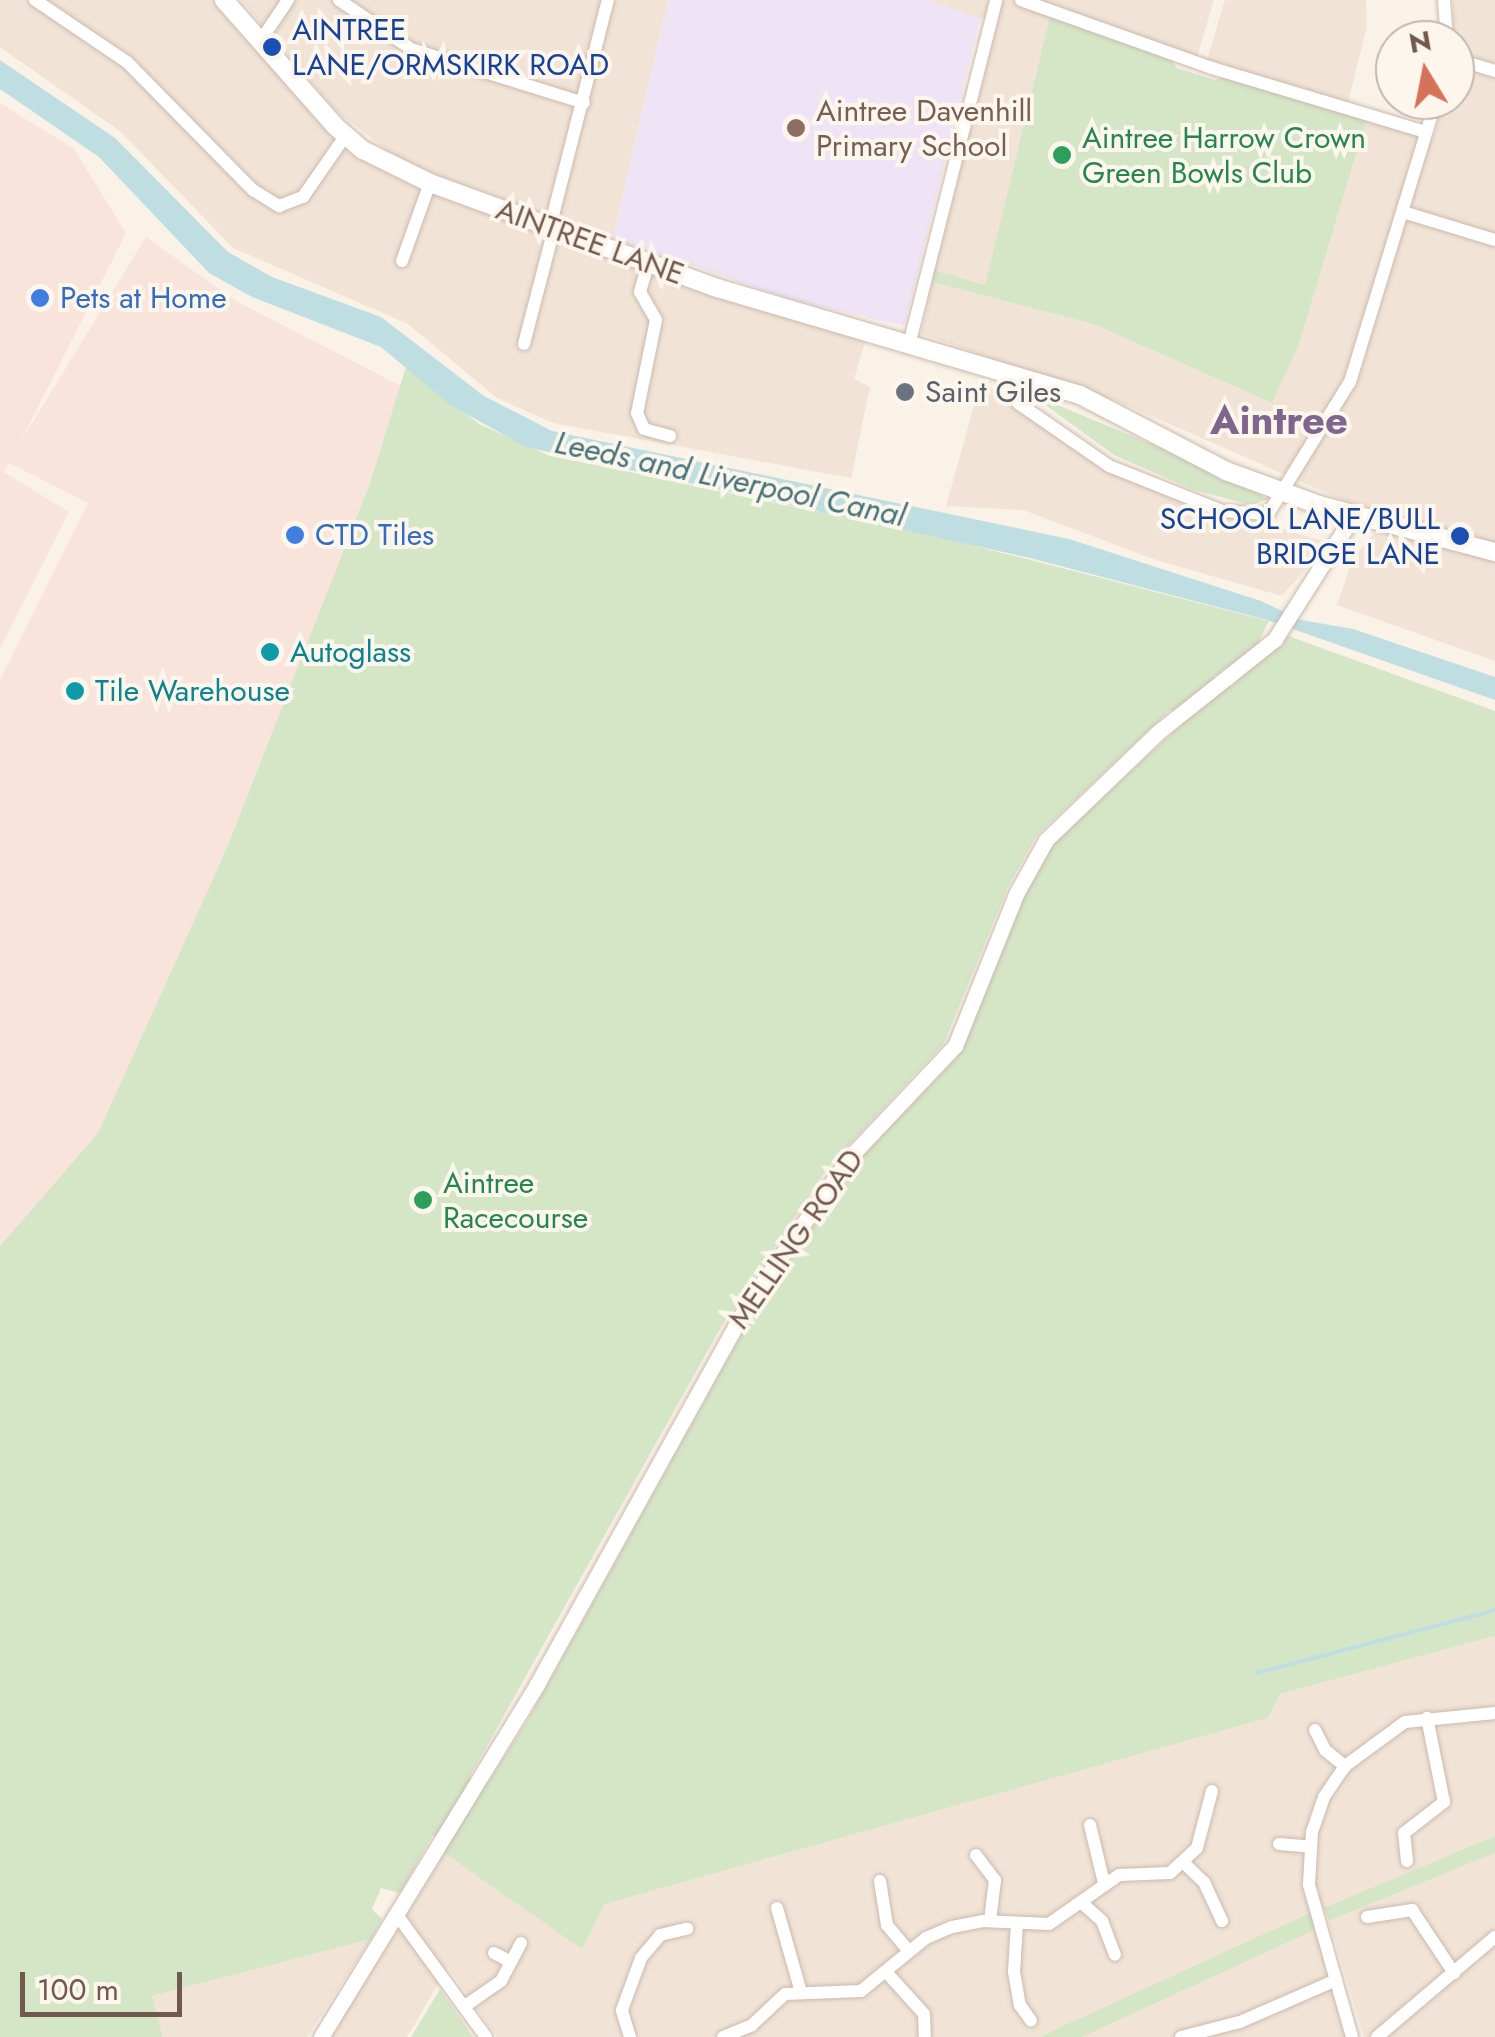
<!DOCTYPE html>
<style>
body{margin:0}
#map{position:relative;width:1495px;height:2037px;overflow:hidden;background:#faf2e7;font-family:Jost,sans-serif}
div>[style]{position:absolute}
.residential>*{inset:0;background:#f1e4d7}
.commercial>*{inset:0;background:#f9e4dc}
.education>*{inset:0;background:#efe4f6}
.green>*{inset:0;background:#d5e6c7}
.water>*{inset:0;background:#bedee2}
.stream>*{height:4px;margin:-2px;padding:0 2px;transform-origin:2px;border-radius:2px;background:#bedee2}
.roads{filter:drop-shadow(0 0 2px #cbbaaf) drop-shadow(0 0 2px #cbbaaf)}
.minor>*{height:12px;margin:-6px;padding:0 6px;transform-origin:6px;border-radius:6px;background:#fff}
.tertiary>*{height:15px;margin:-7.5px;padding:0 7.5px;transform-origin:7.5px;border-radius:7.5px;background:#fff}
.secondary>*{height:18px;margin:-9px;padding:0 9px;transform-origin:9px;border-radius:9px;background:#fff}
.dots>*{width:28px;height:28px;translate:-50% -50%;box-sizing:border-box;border:5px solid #fdf6ed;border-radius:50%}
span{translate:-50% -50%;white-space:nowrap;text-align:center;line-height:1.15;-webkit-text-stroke:8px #fdf6ed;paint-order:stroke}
.transit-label{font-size:30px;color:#164399}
.left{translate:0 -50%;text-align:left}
.right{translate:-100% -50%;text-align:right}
.education-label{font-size:30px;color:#785e54}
.leisure-label{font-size:30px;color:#27864d}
.street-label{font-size:30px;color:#71594e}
.shop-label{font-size:30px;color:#366cbe}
.worship-label{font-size:30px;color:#5b616d}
.culture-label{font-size:30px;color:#0d838f}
.water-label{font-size:32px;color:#47747b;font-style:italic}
.district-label{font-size:40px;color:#7e668d;font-weight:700}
.north{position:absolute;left:1375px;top:20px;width:100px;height:100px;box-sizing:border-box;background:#fdf6ed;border:2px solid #c5b7ad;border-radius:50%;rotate:350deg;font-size:28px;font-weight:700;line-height:40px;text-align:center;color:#71594e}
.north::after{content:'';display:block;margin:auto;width:35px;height:45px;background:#d6715a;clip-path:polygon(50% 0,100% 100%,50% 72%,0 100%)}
.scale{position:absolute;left:20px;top:1972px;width:162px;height:45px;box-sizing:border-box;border:5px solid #71594e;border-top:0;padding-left:12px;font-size:30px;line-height:35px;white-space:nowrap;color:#71594e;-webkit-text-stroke:8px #fdf6ed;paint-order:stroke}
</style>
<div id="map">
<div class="residential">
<div style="clip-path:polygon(0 0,213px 0,352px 155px,416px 185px,866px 339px,854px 379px,870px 387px,851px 478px,553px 423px,497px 398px,408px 324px,233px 248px,121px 132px,0 47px)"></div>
<div style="clip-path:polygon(241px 0,668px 0,613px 238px,406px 164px,337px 112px)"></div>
<div style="clip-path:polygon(926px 0,1214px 0,1197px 57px,1052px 11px,985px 286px,934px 270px,997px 17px,980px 19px)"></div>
<div style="clip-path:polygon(1225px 0,1366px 0,1367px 27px,1348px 102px,1207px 60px)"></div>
<div style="clip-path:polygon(1453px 0,1495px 0,1495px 661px,1337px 605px,1352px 561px,1391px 511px,1345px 501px,1119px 402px,921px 334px,932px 282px,1093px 324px,1272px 403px,1299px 345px,1367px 118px,1433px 140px,1444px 100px,1455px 100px)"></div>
<div style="clip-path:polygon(981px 380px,1089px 457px,1149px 488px,1329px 543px,1282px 596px,1156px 560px,1023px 510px,946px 506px)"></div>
<div style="clip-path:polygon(1495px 1636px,1495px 1836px,1039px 2037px,497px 2037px,448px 1967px,407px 2037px,330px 2037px,444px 1853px,582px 1948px,605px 1904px,1268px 1718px,1280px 1694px)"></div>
<div style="clip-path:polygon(1495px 1853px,1495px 2037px,1364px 2037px,1329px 1921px)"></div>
<div style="clip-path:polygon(1317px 1929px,1346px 2037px,1082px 2037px)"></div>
<div style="clip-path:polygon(371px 1939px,307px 2037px,163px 2037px,152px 1996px)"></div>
</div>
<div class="commercial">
<div style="clip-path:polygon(0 103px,74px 149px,126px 233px,20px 443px,146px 237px,236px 301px,401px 386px,370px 483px,226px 850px,98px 1133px,0 1246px,0 680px,88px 503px,9px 463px,4px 472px,69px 512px,0 649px)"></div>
</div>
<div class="education">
<div style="clip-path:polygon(668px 0,926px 0,980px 19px,904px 326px,793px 300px,613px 238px)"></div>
</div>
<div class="green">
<div style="clip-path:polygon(1050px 17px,1169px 57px,1177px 68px,1215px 80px,1229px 75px,1367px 118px,1299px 345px,1272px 403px,1093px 324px,932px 282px,934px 270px,985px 285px)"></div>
<div style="clip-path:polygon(evenodd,406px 367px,479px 424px,548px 455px,948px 539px,1269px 621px,1256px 647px,1213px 677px,1232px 686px,1283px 634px,1495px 711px,1495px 1636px,1280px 1694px,1268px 1718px,605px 1904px,582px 1949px,444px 1853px,456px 1832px,432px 1836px,400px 1893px,381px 1888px,372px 1909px,382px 1919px,371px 1939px,152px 1996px,163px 2037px,0 2037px,0 1246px,98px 1133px,226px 850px,370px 483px,406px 367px,1170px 710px,1191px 716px,1055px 841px,1024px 896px,958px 1056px,867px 1149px,820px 1211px,742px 1333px,526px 1723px,492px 1776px,469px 1778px,721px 1327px,829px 1166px,944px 1043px,1008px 887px,1037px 835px,1170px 710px)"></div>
<div style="clip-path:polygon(1029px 393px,1182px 457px,1268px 499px,1251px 505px,1194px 490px,1114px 455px)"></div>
<div style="clip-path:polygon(1495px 1836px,1495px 1853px,1329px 1921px,1324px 1908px)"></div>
<div style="clip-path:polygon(1312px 1912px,1317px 1929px,1082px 2037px,1039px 2037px)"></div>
<div style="clip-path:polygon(440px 1989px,473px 2037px,411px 2037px)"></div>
</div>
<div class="water">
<div style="clip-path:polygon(0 60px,115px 138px,228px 252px,272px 277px,381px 317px,484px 396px,552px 431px,1069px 539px,1261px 601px,1301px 620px,1353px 629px,1495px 677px,1495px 700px,1267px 620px,1030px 558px,526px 447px,450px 405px,381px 347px,252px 297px,209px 273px,99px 157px,0 89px)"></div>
</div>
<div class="stream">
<div style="left:1257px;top:1673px;width:246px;rotate:-14.8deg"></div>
</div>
<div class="roads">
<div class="minor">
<div style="left:35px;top:0;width:111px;rotate:34deg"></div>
<div style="left:127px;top:62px;width:180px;rotate:45.5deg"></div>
<div style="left:253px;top:190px;width:31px;rotate:32deg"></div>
<div style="left:279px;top:206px;width:26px;rotate:-21deg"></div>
<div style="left:303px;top:197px;width:75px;rotate:-55.3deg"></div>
<div style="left:339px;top:0;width:87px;rotate:34.2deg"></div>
<div style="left:411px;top:49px;width:181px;rotate:17.3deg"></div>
<div style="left:1021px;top:0;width:203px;rotate:19.6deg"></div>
<div style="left:1212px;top:68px;width:223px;rotate:16.7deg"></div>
<div style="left:1444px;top:0;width:40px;rotate:85.7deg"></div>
<div style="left:259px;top:43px;width:52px;rotate:-56deg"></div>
<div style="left:1455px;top:59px;width:42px;rotate:16.7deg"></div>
<div style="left:1403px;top:212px;width:96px;rotate:16.9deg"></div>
<div style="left:550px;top:227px;width:234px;rotate:-75.7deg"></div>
<div style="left:402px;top:261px;width:83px;rotate:-70.3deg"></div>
<div style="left:648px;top:264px;width:29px;rotate:106deg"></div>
<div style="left:640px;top:292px;width:32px;rotate:60deg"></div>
<div style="left:656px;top:320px;width:95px;rotate:101.5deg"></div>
<div style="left:637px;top:413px;width:17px;rotate:66deg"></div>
<div style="left:644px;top:429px;width:27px;rotate:15deg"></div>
<div style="left:910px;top:341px;width:352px;rotate:-75.8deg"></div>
<div style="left:524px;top:344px;width:119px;rotate:-75.4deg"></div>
<div style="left:1019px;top:374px;width:29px;rotate:92deg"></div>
<div style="left:1018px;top:403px;width:111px;rotate:34.7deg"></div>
<div style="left:1109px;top:466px;width:122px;rotate:21.7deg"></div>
<div style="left:1222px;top:511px;width:46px;rotate:3.7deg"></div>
<div style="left:1268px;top:514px;width:155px;rotate:-58.2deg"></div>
<div style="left:1350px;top:382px;width:295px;rotate:-73deg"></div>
<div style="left:1315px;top:1730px;width:22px;rotate:63deg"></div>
<div style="left:1325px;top:1750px;width:26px;rotate:39deg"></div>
<div style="left:1090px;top:1825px;width:60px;rotate:76.4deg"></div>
<div style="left:1279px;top:1844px;width:32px;rotate:5deg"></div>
<div style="left:976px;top:1855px;width:31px;rotate:53deg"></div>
<div style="left:995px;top:1880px;width:41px;rotate:97deg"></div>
<div style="left:1407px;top:1861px;width:28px;rotate:-96deg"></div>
<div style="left:1404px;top:1833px;width:51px;rotate:-37.8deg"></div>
<div style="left:1444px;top:1802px;width:86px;rotate:-101.4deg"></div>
<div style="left:1184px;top:1863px;width:28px;rotate:44deg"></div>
<div style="left:1204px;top:1882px;width:43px;rotate:65.2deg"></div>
<div style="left:880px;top:1881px;width:45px;rotate:81deg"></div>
<div style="left:887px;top:1925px;width:34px;rotate:50deg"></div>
<div style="left:1082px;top:1903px;width:27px;rotate:42deg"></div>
<div style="left:1102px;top:1921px;width:36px;rotate:69deg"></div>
<div style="left:777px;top:1908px;width:84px;rotate:74.1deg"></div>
<div style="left:397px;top:1915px;width:151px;rotate:53.9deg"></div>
<div style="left:1367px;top:1917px;width:46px;rotate:-8.8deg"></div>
<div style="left:1412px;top:1910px;width:76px;rotate:56.3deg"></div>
<div style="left:1017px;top:1923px;width:49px;rotate:93.5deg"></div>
<div style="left:1014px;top:1972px;width:34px;rotate:80deg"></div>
<div style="left:1020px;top:2005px;width:19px;rotate:55deg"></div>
<div style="left:494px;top:1953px;width:19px;rotate:28deg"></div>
<div style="left:887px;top:1973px;width:55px;rotate:47.9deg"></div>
<div style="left:924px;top:2014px;width:23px;rotate:88deg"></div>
<div style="left:465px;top:2006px;width:44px;rotate:-34.8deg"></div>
<div style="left:501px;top:1981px;width:43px;rotate:-62.2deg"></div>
<div style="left:630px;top:2037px;width:28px;rotate:-107deg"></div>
<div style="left:622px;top:2010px;width:55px;rotate:-69.9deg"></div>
<div style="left:641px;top:1958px;width:30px;rotate:-50deg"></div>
<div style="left:660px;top:1935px;width:28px;rotate:-13deg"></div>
<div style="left:723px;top:2037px;width:31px;rotate:-22deg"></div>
<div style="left:752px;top:2025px;width:45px;rotate:-43.2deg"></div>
<div style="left:785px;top:1994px;width:76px;rotate:-2.3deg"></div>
<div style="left:861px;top:1991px;width:84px;rotate:-39.2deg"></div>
<div style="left:926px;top:1938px;width:28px;rotate:-23deg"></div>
<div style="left:952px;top:1927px;width:31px;rotate:-11deg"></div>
<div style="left:982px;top:1921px;width:67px;rotate:2.6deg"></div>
<div style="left:1049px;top:1924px;width:85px;rotate:-35deg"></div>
<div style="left:1119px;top:1875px;width:51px;rotate:-2.2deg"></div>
<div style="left:1170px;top:1873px;width:37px;rotate:-43deg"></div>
<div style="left:1197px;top:1848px;width:59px;rotate:-75.3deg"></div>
<div style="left:1181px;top:2037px;width:61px;rotate:-14.3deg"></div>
<div style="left:1240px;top:2022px;width:105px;rotate:-23.6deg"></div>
<div style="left:1352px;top:2037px;width:158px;rotate:-105.8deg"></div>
<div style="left:1309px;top:1885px;width:53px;rotate:-86.8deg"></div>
<div style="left:1312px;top:1832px;width:37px;rotate:-71deg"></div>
<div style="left:1324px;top:1797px;width:37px;rotate:-56deg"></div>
<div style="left:1345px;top:1766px;width:74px;rotate:-36.3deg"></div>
<div style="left:1405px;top:1722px;width:90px;rotate:-5.7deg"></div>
<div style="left:1377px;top:2037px;width:155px;rotate:-40.3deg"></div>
</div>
<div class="tertiary">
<div style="left:321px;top:2037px;width:414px;rotate:-58.5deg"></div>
<div style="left:537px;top:1684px;width:430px;rotate:-61deg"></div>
<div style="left:745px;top:1308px;width:181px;rotate:-55.3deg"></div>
<div style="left:848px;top:1159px;width:156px;rotate:-46.6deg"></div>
<div style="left:955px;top:1046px;width:164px;rotate:-68.1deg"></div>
<div style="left:1016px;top:894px;width:62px;rotate:-60.9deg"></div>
<div style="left:1046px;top:840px;width:154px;rotate:-43.9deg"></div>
<div style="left:1157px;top:733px;width:151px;rotate:-38.5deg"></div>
<div style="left:1275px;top:639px;width:146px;rotate:-57.6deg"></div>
</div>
<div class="secondary">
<div style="left:224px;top:0;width:168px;rotate:48.6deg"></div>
<div style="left:335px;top:126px;width:37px;rotate:41deg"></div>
<div style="left:363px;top:150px;width:75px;rotate:26.2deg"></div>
<div style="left:430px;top:183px;width:306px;rotate:20.1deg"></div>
<div style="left:717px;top:288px;width:378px;rotate:16.4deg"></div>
<div style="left:1080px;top:395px;width:165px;rotate:27.5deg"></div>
<div style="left:1226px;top:471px;width:99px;rotate:20.1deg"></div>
<div style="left:1319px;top:505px;width:182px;rotate:15deg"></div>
</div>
</div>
<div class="dots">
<div style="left:272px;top:47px;background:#1a4fb4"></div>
<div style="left:796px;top:128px;background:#8d6e63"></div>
<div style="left:1062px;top:155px;background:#2e9e5b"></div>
<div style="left:40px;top:298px;background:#3f7fe0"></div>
<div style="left:905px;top:392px;background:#6b7280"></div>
<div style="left:295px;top:535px;background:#3f7fe0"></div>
<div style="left:1460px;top:536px;background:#1a4fb4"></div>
<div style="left:270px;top:652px;background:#0f9aa8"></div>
<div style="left:75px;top:691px;background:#0f9aa8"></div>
<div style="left:423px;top:1200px;background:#2e9e5b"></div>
</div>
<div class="transit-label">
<span class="left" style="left:292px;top:47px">AINTREE<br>LANE/ORMSKIRK ROAD</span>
<span class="right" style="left:1440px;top:536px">SCHOOL LANE/BULL<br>BRIDGE LANE</span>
</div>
<div class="education-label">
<span class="left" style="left:816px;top:128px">Aintree Davenhill<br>Primary School</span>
</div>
<div class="leisure-label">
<span class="left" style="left:1082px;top:155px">Aintree Harrow Crown<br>Green Bowls Club</span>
<span class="left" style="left:443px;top:1200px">Aintree<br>Racecourse</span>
</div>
<div class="street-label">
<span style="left:590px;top:242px;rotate:20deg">AINTREE LANE</span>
<span style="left:796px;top:1239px;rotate:-55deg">MELLING ROAD</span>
</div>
<div class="shop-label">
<span class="left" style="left:60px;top:298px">Pets at Home</span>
<span class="left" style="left:315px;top:535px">CTD Tiles</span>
</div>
<div class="worship-label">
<span class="left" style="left:925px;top:392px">Saint Giles</span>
</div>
<div class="culture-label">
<span class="left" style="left:290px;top:652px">Autoglass</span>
<span class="left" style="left:95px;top:691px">Tile Warehouse</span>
</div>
<div class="water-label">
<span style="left:730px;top:479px;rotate:12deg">Leeds and Liverpool Canal</span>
</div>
<div class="district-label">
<span style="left:1279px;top:420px">Aintree</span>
</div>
<div class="north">N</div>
<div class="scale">100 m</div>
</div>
